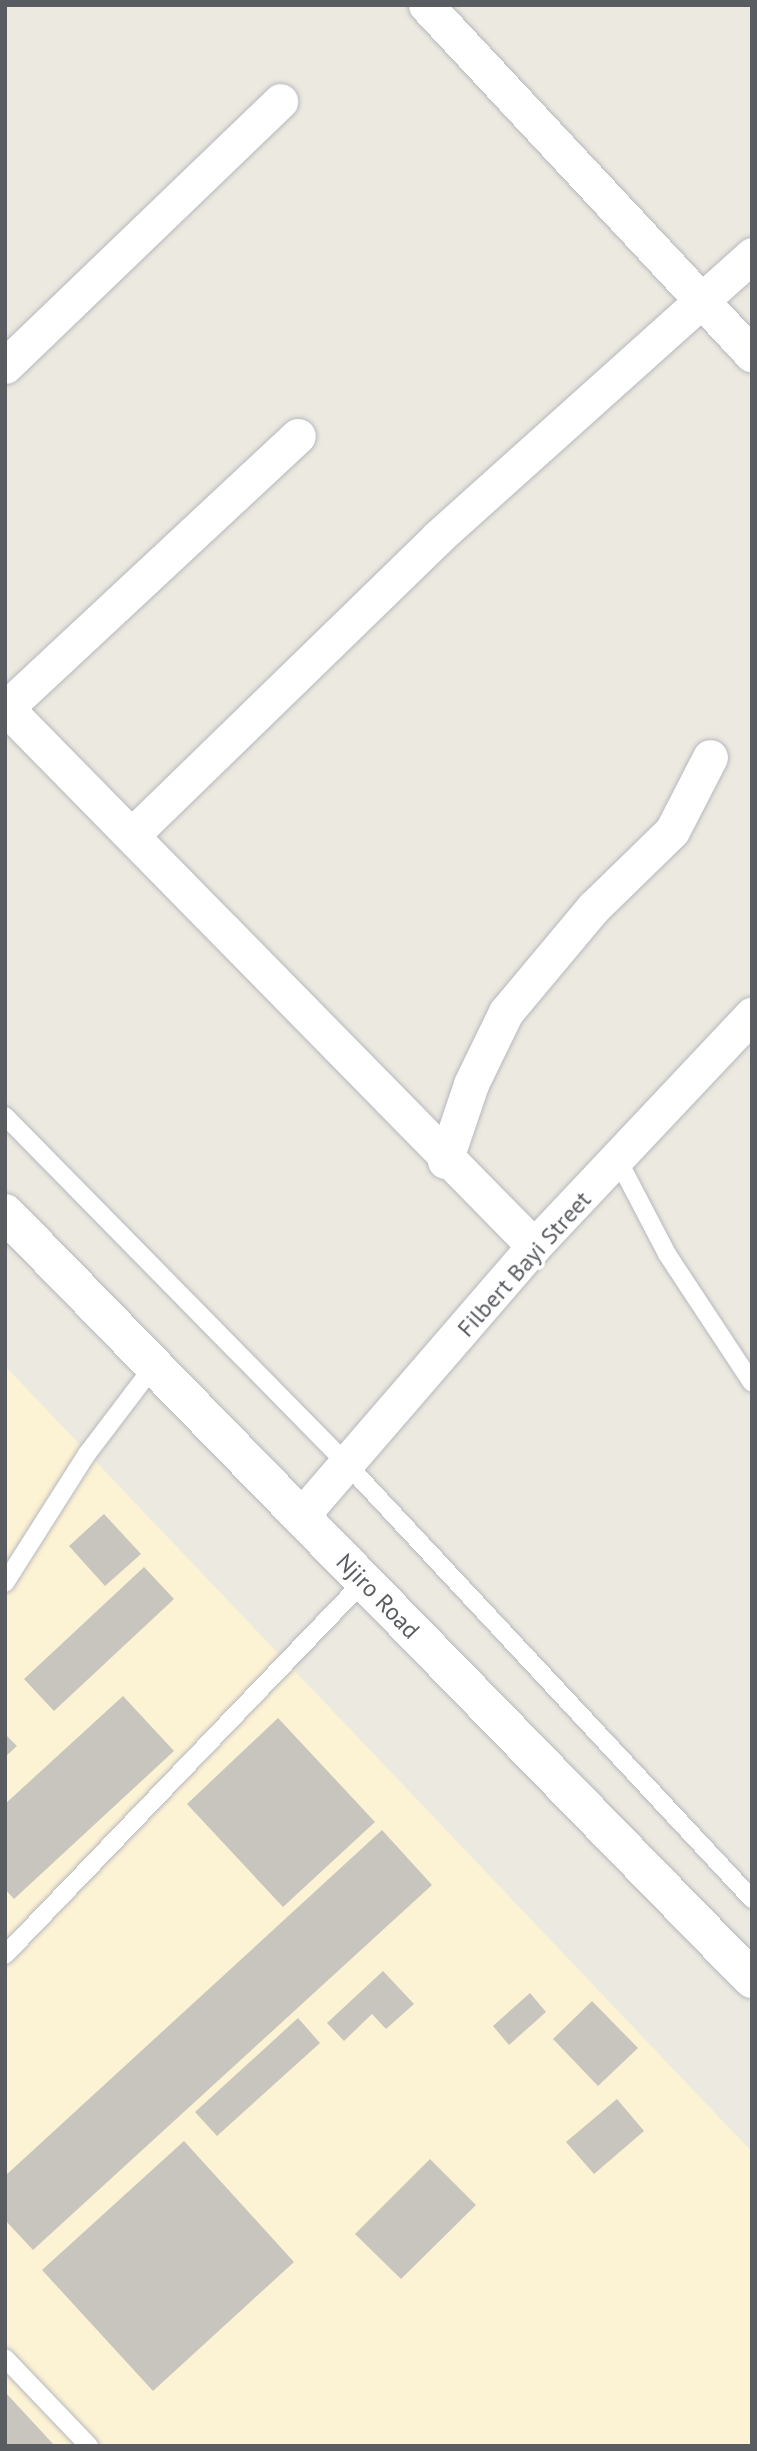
<!DOCTYPE html>
<style>
body{margin:0}
#map{position:relative;width:757px;height:2451px;overflow:hidden;background:#ece9e0;font-family:"PT Sans",sans-serif}
div>[style]{position:absolute}
.commercial>*{inset:0;background:#fcf2d4}
.building>*{inset:0;background:#c8c5bf}
.roads{filter:drop-shadow(0 0 2px #b6b8bd) drop-shadow(0 0 2px #b6b8bd)}
.lane>*{height:18px;margin:-9px;padding:0 9px;transform-origin:9px;border-radius:9px;background:#fff}
.street>*{height:35px;margin:-17.5px;padding:0 17.5px;transform-origin:17.5px;border-radius:17.5px;background:#fff}
.secondary>*{height:38px;margin:-19px;padding:0 19px;transform-origin:19px;border-radius:19px;background:#fff}
span{translate:-50% -50%;white-space:nowrap;text-align:center;line-height:1.15;-webkit-text-stroke:7px #fff;paint-order:stroke}
.street-label{font-size:24px;color:#595c61}
.frame{position:absolute;inset:0;border:7px solid #595c61;pointer-events:none}
</style>
<div id="map">
<div class="commercial">
<div style="clip-path:polygon(5px 1366px,752px 2152px,752px 2446px,5px 2446px)"></div>
</div>
<div class="building">
<div style="clip-path:polygon(104px 1514px,141px 1554px,105px 1586px,69px 1546px)"></div>
<div style="clip-path:polygon(144px 1567px,174px 1599px,54px 1711px,24px 1679px)"></div>
<div style="clip-path:polygon(123px 1696px,174px 1751px,14px 1899px,5px 1889px,5px 1804px)"></div>
<div style="clip-path:polygon(278px 1718px,375px 1822px,283px 1907px,187px 1804px)"></div>
<div style="clip-path:polygon(5px 1734px,17px 1746px,5px 1757px)"></div>
<div style="clip-path:polygon(382px 1830px,432px 1885px,33px 2250px,5px 2220px,5px 2176px)"></div>
<div style="clip-path:polygon(383px 1971px,414px 2004px,386px 2029px,372px 2014px,344px 2041px,327px 2023px)"></div>
<div style="clip-path:polygon(530px 1993px,546px 2012px,509px 2045px,493px 2026px)"></div>
<div style="clip-path:polygon(592px 2001px,638px 2048px,598px 2086px,553px 2039px)"></div>
<div style="clip-path:polygon(298px 2018px,320px 2043px,217px 2136px,195px 2112px)"></div>
<div style="clip-path:polygon(617px 2099px,644px 2131px,594px 2174px,566px 2142px)"></div>
<div style="clip-path:polygon(184px 2141px,294px 2262px,153px 2391px,42px 2270px)"></div>
<div style="clip-path:polygon(430px 2159px,476px 2205px,401px 2279px,355px 2234px)"></div>
<div style="clip-path:polygon(5px 2392px,55px 2446px,5px 2446px)"></div>
</div>
<div class="roads">
<div class="lane">
<div style="left:5px;top:1116px;width:484px;rotate:45.5deg"></div>
<div style="left:344px;top:1461px;width:599px;rotate:47.03deg"></div>
<div style="left:619px;top:1162px;width:104px;rotate:62.4deg"></div>
<div style="left:667px;top:1254px;width:154px;rotate:56.6deg"></div>
<div style="left:5px;top:1583px;width:153px;rotate:-57.6deg"></div>
<div style="left:87px;top:1454px;width:109px;rotate:-52.8deg"></div>
<div style="left:5px;top:1955px;width:518px;rotate:-46.17deg"></div>
<div style="left:5px;top:2358px;width:122px;rotate:46.3deg"></div>
</div>
<div class="street">
<div style="left:426px;top:5px;width:478px;rotate:47deg"></div>
<div style="left:5px;top:366px;width:382px;rotate:-43.9deg"></div>
<div style="left:5px;top:707px;width:755px;rotate:45.54deg"></div>
<div style="left:6px;top:708px;width:399px;rotate:-43deg"></div>
<div style="left:132px;top:835px;width:427px;rotate:-44.2deg"></div>
<div style="left:438px;top:537px;width:422px;rotate:-41.9deg"></div>
<div style="left:445px;top:1161px;width:81px;rotate:-71.3deg"></div>
<div style="left:471px;top:1084px;width:80px;rotate:-64.1deg"></div>
<div style="left:506px;top:1012px;width:136px;rotate:-50.1deg"></div>
<div style="left:593px;top:908px;width:110px;rotate:-44.3deg"></div>
<div style="left:672px;top:831px;width:83px;rotate:-62.8deg"></div>
<div style="left:301px;top:1516px;width:357px;rotate:-49.2deg"></div>
<div style="left:534px;top:1246px;width:318px;rotate:-46.7deg"></div>
</div>
<div class="secondary">
<div style="left:5px;top:1213px;width:1070px;rotate:45.72deg"></div>
</div>
</div>
<div class="street-label">
<span style="left:524px;top:1264px;rotate:-48deg">Filbert Bayi Street</span>
<span style="left:378px;top:1596px;rotate:46deg">Njiro Road</span>
</div>
<div class="frame"></div>
</div>
